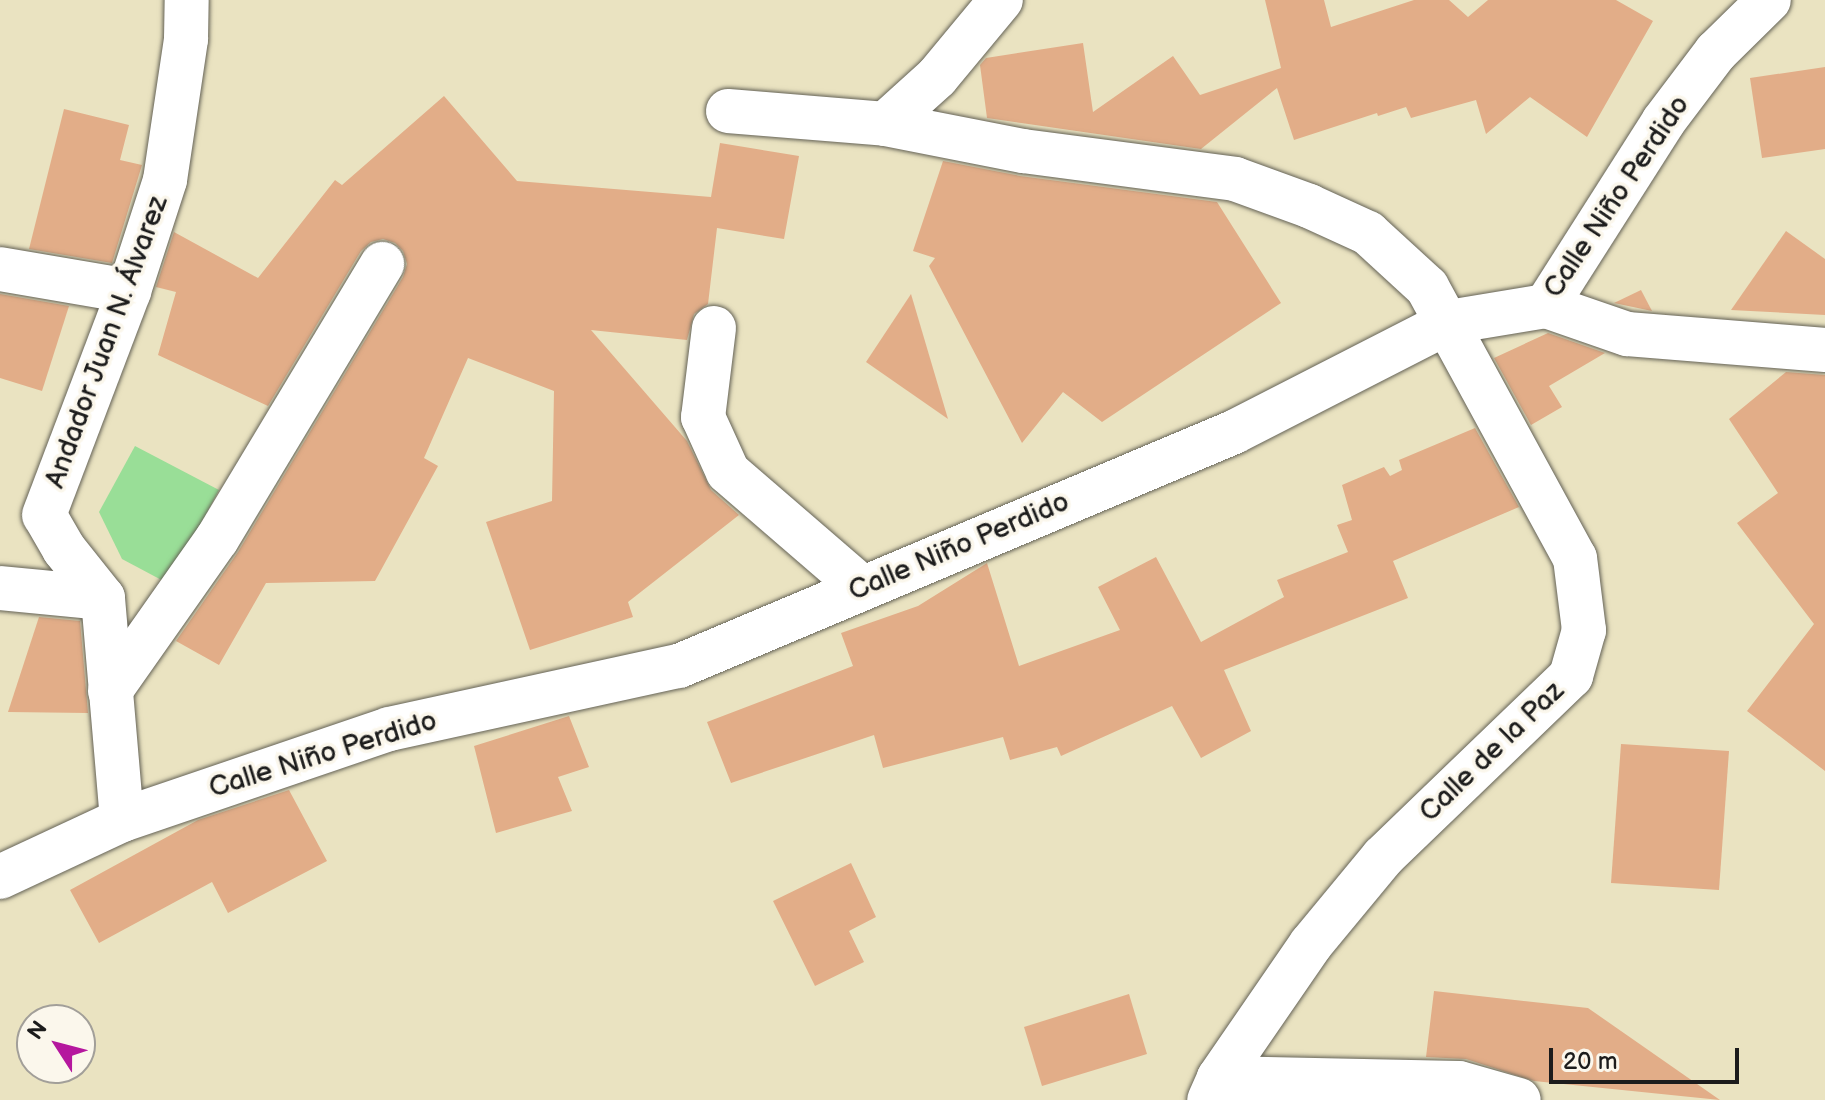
<!DOCTYPE html>
<meta charset="utf-8">
<style>
body{margin:0}
#map{position:relative;width:1825px;height:1100px;overflow:hidden;background:#eae3c1;font-family:"Balsamiq Sans",sans-serif}
div>[style]{position:absolute}
.green>*{inset:0;background:#99de97}
.building>*{inset:0;background:#e2ad88}
.roads{filter:drop-shadow(0 0 2px #646256) drop-shadow(0 0 2px #646256)}
.minor>*{height:44px;margin:-22px;padding:0 22px;transform-origin:22px;border-radius:22px;background:#fff}
span{translate:-50% -50%;white-space:nowrap;text-align:center;line-height:1.15;-webkit-text-stroke:7px #fbf7ec;paint-order:stroke}
.street-label{font-size:28px;color:#1c1c1c}
.north{position:absolute;left:16px;top:1004px;width:80px;height:80px;box-sizing:border-box;background:#fbf7ec;border:2px solid #a29f99;border-radius:50%;rotate:306deg;font-size:22px;font-weight:700;line-height:32px;text-align:center;color:#1c1c1c}
.north::after{content:'';display:block;margin:auto;width:28px;height:36px;background:#b5179e;clip-path:polygon(50% 0,100% 100%,50% 72%,0 100%)}
.scale{position:absolute;left:1549px;top:1048px;width:190px;height:36px;box-sizing:border-box;border:4px solid #1c1c1c;border-top:0;padding-left:10px;font-size:24px;line-height:28px;white-space:nowrap;color:#1c1c1c;-webkit-text-stroke:6px #fbf7ec;paint-order:stroke}
</style>
<div id="map">
<div class="green">
<div style="clip-path:polygon(135px 446px,219px 490px,169px 584px,122px 559px,99px 512px)"></div>
</div>
<div class="building">
<div style="clip-path:polygon(1265px 0,1324px 0,1331px 27px,1414px 0,1449px 0,1468px 17px,1488px 0,1616px 0,1653px 21px,1587px 137px,1530px 97px,1486px 134px,1476px 100px,1411px 118px,1406px 107px,1378px 116px,1377px 113px,1294px 140px,1277px 88px,1201px 149px,987px 118px,980px 65px,986px 58px,1083px 43px,1093px 112px,1173px 56px,1200px 95px,1281px 68px)"></div>
<div style="clip-path:polygon(1825px 67px,1825px 149px,1762px 158px,1750px 78px)"></div>
<div style="clip-path:polygon(444px 96px,517px 181px,711px 197px,720px 143px,799px 156px,784px 239px,717px 228px,708px 304px,694px 314px,687px 340px,591px 330px,687px 441px,711px 490px,739px 515px,628px 602px,633px 617px,530px 650px,486px 522px,552px 501px,554px 391px,468px 358px,424px 458px,438px 466px,375px 581px,266px 583px,219px 665px,176px 641px,238px 552px,403px 277px,407px 264px,403px 251px,395px 243px,383px 239px,371px 242px,361px 251px,268px 406px,158px 355px,176px 292px,156px 287px,174px 232px,258px 278px,335px 180px,342px 185px)"></div>
<div style="clip-path:polygon(64px 109px,129px 125px,120px 160px,142px 165px,112px 263px,29px 249px)"></div>
<div style="clip-path:polygon(943px 161px,1020px 176px,1217px 202px,1281px 303px,1102px 422px,1063px 392px,1022px 443px,929px 266px,935px 258px,913px 251px)"></div>
<div style="clip-path:polygon(1786px 231px,1825px 259px,1825px 315px,1731px 310px)"></div>
<div style="clip-path:polygon(1641px 290px,1652px 311px,1614px 303px)"></div>
<div style="clip-path:polygon(0 294px,69px 306px,42px 391px,0 378px)"></div>
<div style="clip-path:polygon(911px 294px,948px 419px,866px 362px)"></div>
<div style="clip-path:polygon(1548px 333px,1605px 353px,1549px 386px,1562px 407px,1531px 425px,1494px 358px)"></div>
<div style="clip-path:polygon(1786px 372px,1825px 375px,1825px 771px,1747px 711px,1814px 624px,1737px 523px,1778px 493px,1729px 419px)"></div>
<div style="clip-path:polygon(1475px 428px,1519px 507px,1393px 561px,1408px 598px,1224px 670px,1251px 731px,1201px 758px,1172px 706px,1061px 756px,1057px 747px,1010px 760px,1003px 737px,883px 768px,874px 735px,731px 783px,707px 722px,853px 666px,841px 633px,918px 606px,987px 563px,1019px 666px,1120px 630px,1098px 587px,1156px 557px,1201px 642px,1284px 597px,1277px 580px,1348px 552px,1337px 525px,1352px 520px,1342px 485px,1384px 467px,1390px 476px,1402px 470px,1399px 460px)"></div>
<div style="clip-path:polygon(39px 617px,80px 621px,88px 713px,8px 712px)"></div>
<div style="clip-path:polygon(569px 716px,589px 767px,558px 777px,572px 811px,496px 833px,474px 746px)"></div>
<div style="clip-path:polygon(1621px 744px,1729px 751px,1719px 890px,1611px 883px)"></div>
<div style="clip-path:polygon(289px 790px,327px 861px,228px 913px,212px 882px,99px 943px,70px 890px,198px 820px)"></div>
<div style="clip-path:polygon(851px 863px,876px 917px,849px 931px,864px 962px,815px 986px,773px 901px)"></div>
<div style="clip-path:polygon(1434px 991px,1588px 1008px,1720px 1100px,1534px 1081px,1466px 1059px,1426px 1057px)"></div>
<div style="clip-path:polygon(1129px 994px,1147px 1054px,1042px 1086px,1024px 1027px)"></div>
</div>
<div class="roads">
<div class="minor">
<div style="left:728px;top:111px;width:158px;rotate:4.7deg"></div>
<div style="left:885px;top:124px;width:70px;rotate:-42.1deg"></div>
<div style="left:937px;top:77px;width:100px;rotate:-50.3deg"></div>
<div style="left:885px;top:124px;width:141px;rotate:11.1deg"></div>
<div style="left:1023px;top:151px;width:214px;rotate:7.5deg"></div>
<div style="left:1235px;top:179px;width:79px;rotate:20deg"></div>
<div style="left:1309px;top:206px;width:65px;rotate:24.6deg"></div>
<div style="left:1368px;top:233px;width:80px;rotate:42.5deg"></div>
<div style="left:1427px;top:287px;width:309px;rotate:61.4deg"></div>
<div style="left:1575px;top:558px;width:73px;rotate:82.9deg"></div>
<div style="left:1584px;top:630px;width:48px;rotate:105.8deg"></div>
<div style="left:1571px;top:676px;width:261px;rotate:136.1deg"></div>
<div style="left:1383px;top:857px;width:113px;rotate:129.6deg"></div>
<div style="left:1311px;top:944px;width:163px;rotate:124.5deg"></div>
<div style="left:1219px;top:1078px;width:24px;rotate:114deg"></div>
<div style="left:0;top:269px;width:131px;rotate:9.7deg"></div>
<div style="left:1546px;top:306px;width:86px;rotate:19.1deg"></div>
<div style="left:1627px;top:334px;width:199px;rotate:4.6deg"></div>
<div style="left:714px;top:328px;width:90px;rotate:97deg"></div>
<div style="left:703px;top:417px;width:60px;rotate:65.6deg"></div>
<div style="left:728px;top:472px;width:176px;rotate:40.8deg"></div>
<div style="left:0;top:588px;width:103px;rotate:5.5deg"></div>
<div style="left:110px;top:691px;width:186px;rotate:-54.9deg"></div>
<div style="left:217px;top:539px;width:321px;rotate:-59deg"></div>
<div style="left:122px;top:820px;width:223px;rotate:-94.9deg"></div>
<div style="left:103px;top:598px;width:63px;rotate:-128.5deg"></div>
<div style="left:64px;top:549px;width:39px;rotate:-120deg"></div>
<div style="left:44px;top:515px;width:240px;rotate:-69.2deg"></div>
<div style="left:129px;top:291px;width:117px;rotate:-72deg"></div>
<div style="left:165px;top:180px;width:143px;rotate:-81.5deg"></div>
<div style="left:186px;top:39px;width:39px;rotate:-89deg"></div>
<div style="left:0;top:877px;width:135px;rotate:-25deg"></div>
<div style="left:122px;top:820px;width:282px;rotate:-18.8deg"></div>
<div style="left:389px;top:729px;width:297px;rotate:-12.3deg"></div>
<div style="left:679px;top:666px;width:602px;rotate:-22.86deg"></div>
<div style="left:1234px;top:432px;width:242px;rotate:-27.1deg"></div>
<div style="left:1449px;top:322px;width:98px;rotate:-9.4deg"></div>
<div style="left:1546px;top:306px;width:218px;rotate:-57.5deg"></div>
<div style="left:1663px;top:122px;width:88px;rotate:-52.9deg"></div>
<div style="left:1716px;top:52px;width:74px;rotate:-44.5deg"></div>
<div style="left:1219px;top:1078px;width:240px;rotate:1.2deg"></div>
<div style="left:1459px;top:1083px;width:62px;rotate:15.8deg"></div>
</div>
</div>
<div class="street-label">
<span style="left:1617px;top:197px;rotate:-56deg">Calle Niño Perdido</span>
<span style="left:107px;top:342px;rotate:-70deg">Andador Juan N. Álvarez</span>
<span style="left:959px;top:547px;rotate:-23deg">Calle Niño Perdido</span>
<span style="left:1492px;top:752px;rotate:-44deg">Calle de la Paz</span>
<span style="left:323px;top:755px;rotate:-17deg">Calle Niño Perdido</span>
</div>
<div class="north">N</div>
<div class="scale">20 m</div>
</div>
